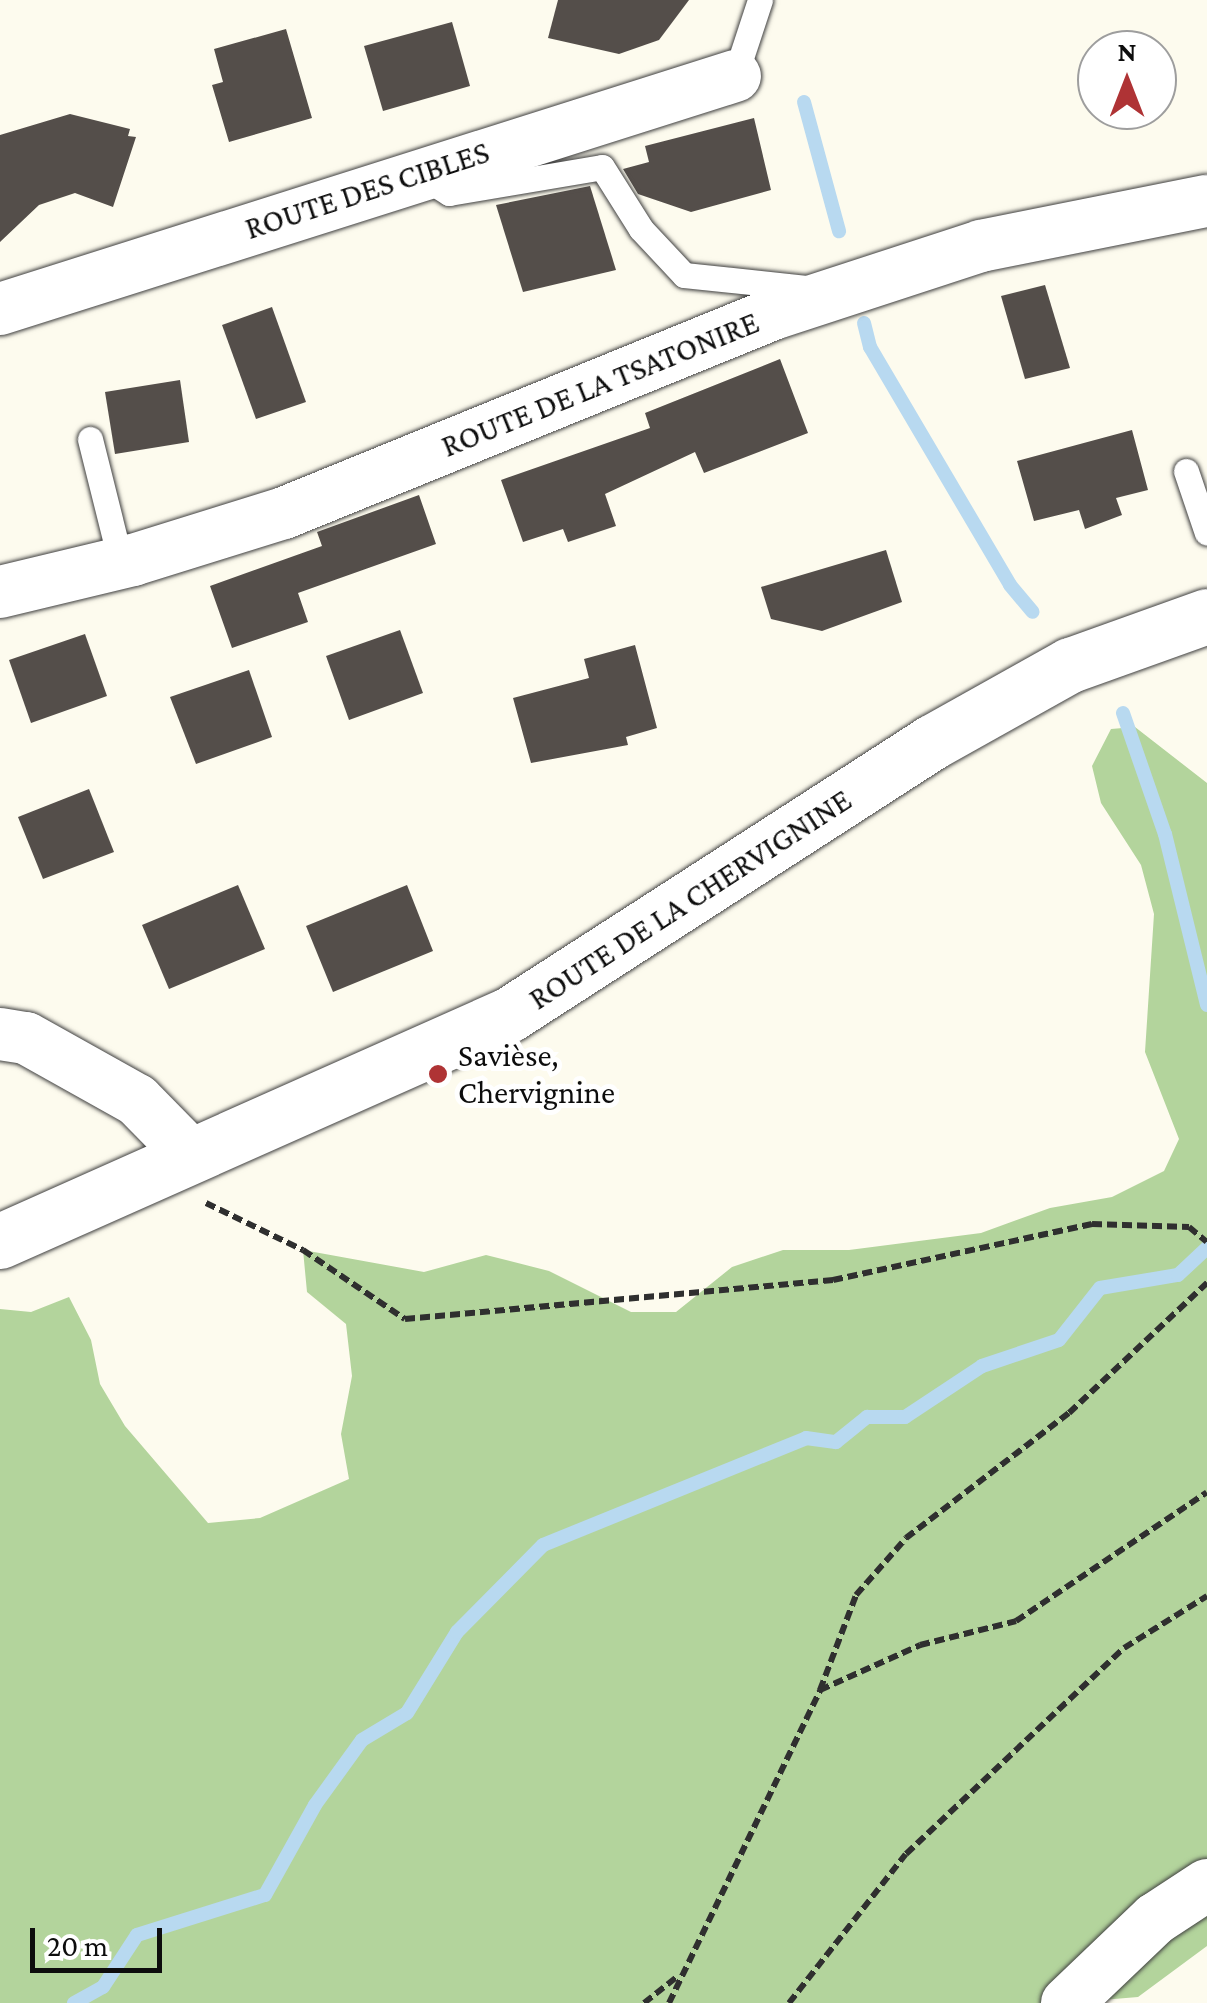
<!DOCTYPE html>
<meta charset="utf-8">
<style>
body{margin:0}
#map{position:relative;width:1207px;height:2003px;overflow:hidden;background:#fdfbee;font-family:"Crimson Pro",serif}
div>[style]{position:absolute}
.forest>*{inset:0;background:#b3d49c}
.stream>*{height:14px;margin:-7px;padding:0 7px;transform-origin:7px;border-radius:7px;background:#b8d9f0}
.building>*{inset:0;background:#544e4a}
.path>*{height:6px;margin-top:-3px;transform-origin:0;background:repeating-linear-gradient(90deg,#2f2f2f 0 10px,transparent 0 15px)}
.roads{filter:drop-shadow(0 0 2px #404040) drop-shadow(0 0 2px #404040)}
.service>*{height:25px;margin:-12.5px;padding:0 12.5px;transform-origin:12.5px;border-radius:12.5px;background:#fff}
.minor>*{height:52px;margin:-26px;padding:0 26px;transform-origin:26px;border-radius:26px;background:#fff}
.tertiary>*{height:55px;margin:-27.5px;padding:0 27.5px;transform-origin:27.5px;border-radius:27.5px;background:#fff}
.dots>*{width:28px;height:28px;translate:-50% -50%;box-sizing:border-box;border:5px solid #fff;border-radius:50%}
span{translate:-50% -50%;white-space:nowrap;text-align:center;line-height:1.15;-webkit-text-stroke:10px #fff;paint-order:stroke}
.street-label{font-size:32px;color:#0d0d0d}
.poi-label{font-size:32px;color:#0d0d0d}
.left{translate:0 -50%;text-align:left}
.north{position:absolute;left:1077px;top:30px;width:100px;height:100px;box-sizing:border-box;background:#fff;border:2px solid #9e9e9e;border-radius:50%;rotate:0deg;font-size:28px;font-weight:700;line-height:40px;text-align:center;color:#0d0d0d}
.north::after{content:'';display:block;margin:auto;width:35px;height:45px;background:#af3335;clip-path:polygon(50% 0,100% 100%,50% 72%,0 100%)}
.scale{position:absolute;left:30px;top:1928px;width:132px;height:45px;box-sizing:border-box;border:5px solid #0d0d0d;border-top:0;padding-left:12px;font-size:30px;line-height:35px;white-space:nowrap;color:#0d0d0d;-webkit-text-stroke:8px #fff;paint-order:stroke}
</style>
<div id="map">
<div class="forest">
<div style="clip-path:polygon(1135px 727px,1207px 783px,1207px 1946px,1138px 1997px,1066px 2003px,0 2003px,0 1309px,31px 1312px,69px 1297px,91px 1340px,100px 1384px,125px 1426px,208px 1523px,260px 1518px,349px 1479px,341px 1434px,352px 1376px,346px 1324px,307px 1292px,303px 1250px,424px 1272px,486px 1255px,549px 1271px,631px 1312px,676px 1312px,732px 1267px,783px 1250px,849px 1250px,981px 1233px,1050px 1208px,1112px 1197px,1164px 1171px,1179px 1139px,1145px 1052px,1154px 914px,1141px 865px,1101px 803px,1092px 766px,1111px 729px)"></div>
</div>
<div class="stream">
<div style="left:804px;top:102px;width:134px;rotate:74.8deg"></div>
<div style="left:864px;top:323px;width:25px;rotate:76deg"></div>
<div style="left:870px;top:347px;width:276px;rotate:59.5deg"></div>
<div style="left:1010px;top:585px;width:35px;rotate:50deg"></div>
<div style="left:1123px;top:713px;width:128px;rotate:70.9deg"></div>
<div style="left:1165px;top:834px;width:176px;rotate:76.2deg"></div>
<div style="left:74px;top:2003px;width:33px;rotate:-29deg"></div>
<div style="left:103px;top:1987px;width:62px;rotate:-56.8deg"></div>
<div style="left:137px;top:1935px;width:134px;rotate:-17.4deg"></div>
<div style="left:265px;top:1895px;width:103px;rotate:-60.9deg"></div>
<div style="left:315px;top:1805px;width:80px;rotate:-54.1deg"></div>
<div style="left:362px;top:1740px;width:52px;rotate:-31deg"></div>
<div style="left:407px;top:1713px;width:95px;rotate:-58.3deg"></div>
<div style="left:457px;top:1632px;width:122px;rotate:-45.3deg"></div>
<div style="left:543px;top:1545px;width:284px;rotate:-22.1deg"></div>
<div style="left:806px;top:1438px;width:30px;rotate:8deg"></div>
<div style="left:836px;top:1442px;width:40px;rotate:-39deg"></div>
<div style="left:867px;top:1417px;width:38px"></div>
<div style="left:905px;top:1417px;width:92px;rotate:-33.5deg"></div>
<div style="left:982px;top:1366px;width:81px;rotate:-18.7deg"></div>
<div style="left:1059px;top:1340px;width:66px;rotate:-51.7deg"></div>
<div style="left:1100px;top:1288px;width:79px;rotate:-9.5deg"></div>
<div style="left:1178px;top:1275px;width:40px;rotate:-43deg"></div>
</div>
<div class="building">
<div style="clip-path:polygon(558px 0,689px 0,659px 40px,619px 54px,548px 38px)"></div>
<div style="clip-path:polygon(452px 22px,470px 86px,383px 111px,364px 46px)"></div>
<div style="clip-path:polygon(286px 29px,312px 118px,229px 142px,212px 85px,223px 82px,214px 49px)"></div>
<div style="clip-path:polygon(70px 114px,130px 129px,128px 136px,136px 137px,113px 207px,75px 193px,39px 205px,0 242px,0 135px)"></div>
<div style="clip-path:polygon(754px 118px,771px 190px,691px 212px,638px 194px,623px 169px,649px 162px,645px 146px)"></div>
<div style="clip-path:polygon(590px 186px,616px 270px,523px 292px,496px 205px)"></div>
<div style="clip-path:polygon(1045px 285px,1070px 368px,1025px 379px,1001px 296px)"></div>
<div style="clip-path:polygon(272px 307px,306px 402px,256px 419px,222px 325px)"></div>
<div style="clip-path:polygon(780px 359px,808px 433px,704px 473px,695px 452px,605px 494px,616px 526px,568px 542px,563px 529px,523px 542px,501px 480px,650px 428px,645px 413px)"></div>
<div style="clip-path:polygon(180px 380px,189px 442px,115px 454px,105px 392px)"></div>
<div style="clip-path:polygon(1132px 430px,1148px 490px,1116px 498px,1122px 515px,1085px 529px,1079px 510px,1034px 521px,1017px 461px)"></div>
<div style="clip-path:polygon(419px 495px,436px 544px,298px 593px,308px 622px,232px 648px,210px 586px,322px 546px,317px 532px)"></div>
<div style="clip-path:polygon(886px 550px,902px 602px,822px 631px,771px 619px,761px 587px)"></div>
<div style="clip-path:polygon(400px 630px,423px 693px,349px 720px,326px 656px)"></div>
<div style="clip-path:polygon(85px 634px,107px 696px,31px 723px,9px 660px)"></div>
<div style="clip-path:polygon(635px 645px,657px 728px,626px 737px,628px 745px,531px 763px,513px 698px,589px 678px,584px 659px)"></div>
<div style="clip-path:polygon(249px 670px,272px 737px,196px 764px,170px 697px)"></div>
<div style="clip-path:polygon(89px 789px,114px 852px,43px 879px,18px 817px)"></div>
<div style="clip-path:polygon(238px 885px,265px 949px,169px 989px,142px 925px)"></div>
<div style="clip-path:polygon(407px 885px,433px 951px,333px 992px,306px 926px)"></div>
</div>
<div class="path">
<div style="left:206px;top:1203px;width:108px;rotate:25.9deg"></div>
<div style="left:303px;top:1250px;width:123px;rotate:34.1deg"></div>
<div style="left:405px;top:1319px;width:430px;rotate:-5.2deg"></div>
<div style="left:833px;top:1280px;width:265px;rotate:-12.2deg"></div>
<div style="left:1092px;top:1224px;width:97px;rotate:1.8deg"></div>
<div style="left:1189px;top:1227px;width:23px;rotate:40deg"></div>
<div style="left:820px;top:1690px;width:110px;rotate:-24.2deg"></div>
<div style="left:920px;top:1645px;width:99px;rotate:-14deg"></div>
<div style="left:1016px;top:1621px;width:230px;rotate:-34deg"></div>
<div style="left:644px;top:2003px;width:43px;rotate:-38.5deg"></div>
<div style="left:669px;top:2003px;width:348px;rotate:-64.2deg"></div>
<div style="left:820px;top:1690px;width:102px;rotate:-69.2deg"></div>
<div style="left:856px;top:1595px;width:76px;rotate:-48.7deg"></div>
<div style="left:906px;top:1538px;width:205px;rotate:-37.5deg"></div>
<div style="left:1069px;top:1413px;width:190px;rotate:-43.3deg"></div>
<div style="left:789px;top:2003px;width:189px;rotate:-51.9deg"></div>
<div style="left:906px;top:1854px;width:300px;rotate:-43.4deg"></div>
<div style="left:1124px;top:1648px;width:98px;rotate:-32.1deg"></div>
</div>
<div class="roads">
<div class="service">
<div style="left:735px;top:76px;width:80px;rotate:-71.8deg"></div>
<div style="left:433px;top:183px;width:19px;rotate:32deg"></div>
<div style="left:449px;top:193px;width:155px;rotate:-9.6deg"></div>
<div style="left:602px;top:167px;width:73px;rotate:57.8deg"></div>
<div style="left:641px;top:229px;width:63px;rotate:46.9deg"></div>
<div style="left:684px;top:275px;width:125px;rotate:6deg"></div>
<div style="left:90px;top:439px;width:128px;rotate:76deg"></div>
<div style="left:1186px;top:471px;width:65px;rotate:71.3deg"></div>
</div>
<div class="minor">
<div style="left:0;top:309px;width:771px;rotate:-17.59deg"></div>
<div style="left:0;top:592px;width:137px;rotate:-13.5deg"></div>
<div style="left:133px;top:560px;width:158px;rotate:-17.3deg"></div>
<div style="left:284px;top:513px;width:528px;rotate:-22.14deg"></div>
<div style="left:773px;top:314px;width:219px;rotate:-18.1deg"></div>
<div style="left:981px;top:246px;width:230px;rotate:-11.3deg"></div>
<div style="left:0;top:1034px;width:26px;rotate:9deg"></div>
<div style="left:26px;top:1038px;width:127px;rotate:29.2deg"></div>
<div style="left:137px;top:1100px;width:77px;rotate:45.5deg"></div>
<div style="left:1067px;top:2003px;width:122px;rotate:-43.7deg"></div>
<div style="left:1155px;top:1919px;width:62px;rotate:-33.2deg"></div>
</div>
<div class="tertiary">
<div style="left:0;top:1241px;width:558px;rotate:-23.99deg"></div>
<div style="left:510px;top:1014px;width:502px;rotate:-32.8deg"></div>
<div style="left:932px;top:742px;width:158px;rotate:-29.2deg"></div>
<div style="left:1070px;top:665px;width:145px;rotate:-19.7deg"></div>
</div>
</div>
<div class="dots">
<div style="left:438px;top:1074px;background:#af3335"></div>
</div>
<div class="street-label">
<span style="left:367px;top:190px;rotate:-18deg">ROUTE DES CIBLES</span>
<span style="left:600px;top:384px;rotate:-22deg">ROUTE DE LA TSATONIRE</span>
<span style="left:690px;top:899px;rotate:-33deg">ROUTE DE LA CHERVIGNINE</span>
</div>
<div class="poi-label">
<span class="left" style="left:458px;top:1074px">Savièse,<br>Chervignine</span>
</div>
<div class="north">N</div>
<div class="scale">20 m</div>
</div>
